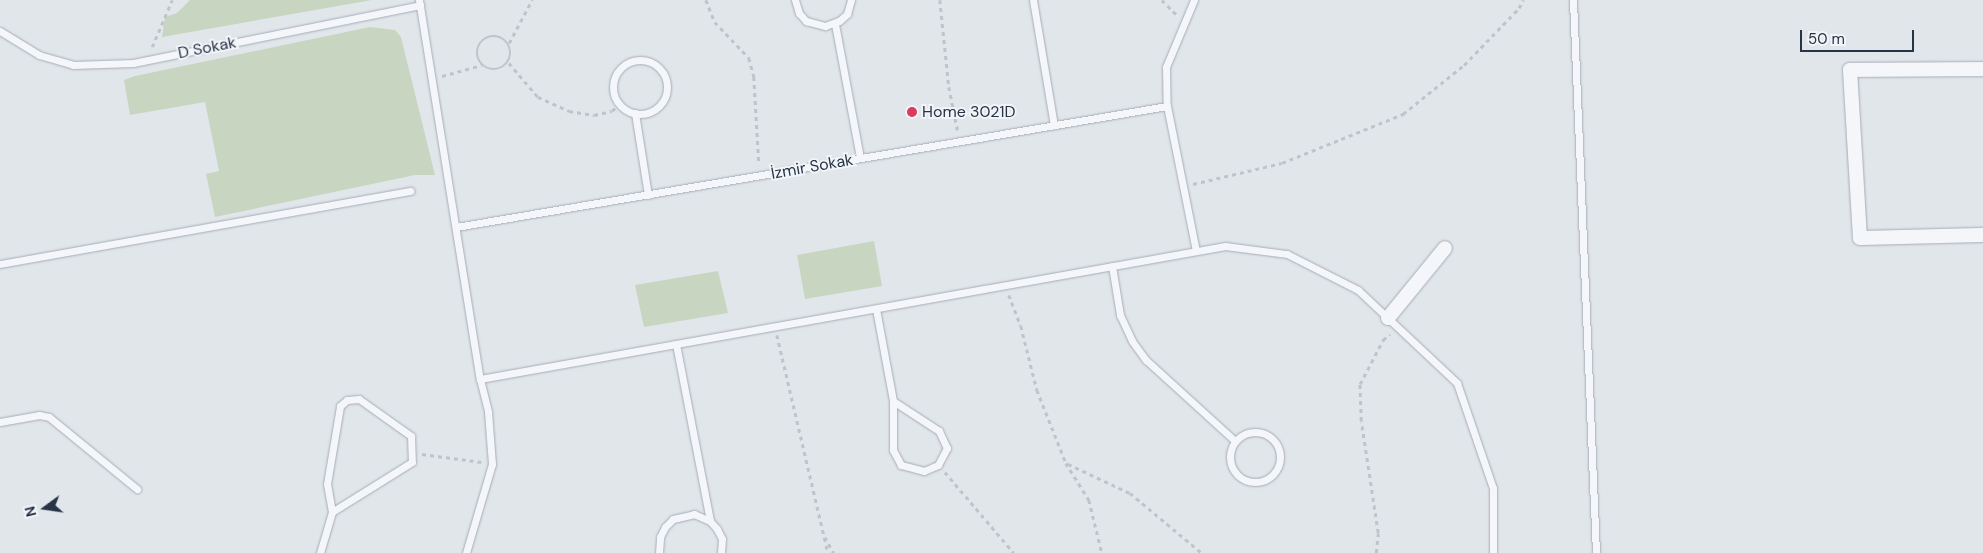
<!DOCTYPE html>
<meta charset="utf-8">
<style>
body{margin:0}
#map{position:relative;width:1983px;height:553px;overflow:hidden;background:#e1e6eb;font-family:"DM Sans",sans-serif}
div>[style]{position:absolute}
.green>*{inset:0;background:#c8d6c1}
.path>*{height:2.5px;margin-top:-1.25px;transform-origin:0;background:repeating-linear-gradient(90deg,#bfc4ca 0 4px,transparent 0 8px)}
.path>.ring{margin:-1.25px;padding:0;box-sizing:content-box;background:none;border:2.5px solid #bfc4ca;border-radius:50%}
.roads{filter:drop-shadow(0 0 1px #a5adb6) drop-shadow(0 0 1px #a5adb6)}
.lane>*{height:7px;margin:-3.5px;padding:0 3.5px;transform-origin:3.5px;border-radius:3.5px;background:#f4f6f9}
.lane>.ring{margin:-3.5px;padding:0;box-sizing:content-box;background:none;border:7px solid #f4f6f9;border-radius:50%}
.street>*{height:14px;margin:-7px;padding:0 7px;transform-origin:7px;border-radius:7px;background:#f4f6f9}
.dots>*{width:14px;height:14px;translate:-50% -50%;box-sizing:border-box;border:2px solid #f1f4f8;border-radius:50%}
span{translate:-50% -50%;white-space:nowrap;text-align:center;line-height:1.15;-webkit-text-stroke:4px #f1f4f8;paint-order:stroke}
.street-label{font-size:16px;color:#273445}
.poi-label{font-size:16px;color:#273445}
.left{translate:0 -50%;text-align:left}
.north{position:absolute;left:20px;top:483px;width:50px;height:50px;-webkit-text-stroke:4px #f1f4f8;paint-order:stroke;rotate:256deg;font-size:14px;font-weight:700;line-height:20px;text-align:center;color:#273445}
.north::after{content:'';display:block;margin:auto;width:18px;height:22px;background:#273445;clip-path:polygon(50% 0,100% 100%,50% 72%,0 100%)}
.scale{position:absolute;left:1800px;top:30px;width:114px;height:22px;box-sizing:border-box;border:2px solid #273445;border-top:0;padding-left:6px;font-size:15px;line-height:18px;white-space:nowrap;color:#273445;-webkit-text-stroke:4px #f1f4f8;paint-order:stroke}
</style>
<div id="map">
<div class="green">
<div style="clip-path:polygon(190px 0,372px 0,162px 37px,165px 17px,177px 13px)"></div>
<div style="clip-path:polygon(370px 27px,395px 30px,401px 37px,435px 175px,415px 175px,215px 217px,206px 174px,219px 171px,205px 102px,130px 115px,124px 80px,135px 76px)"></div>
<div style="clip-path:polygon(874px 241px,882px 286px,805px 299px,797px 255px)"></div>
<div style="clip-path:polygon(718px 271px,728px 313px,644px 327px,635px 285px)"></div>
</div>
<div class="path">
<div style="left:706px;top:0;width:24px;rotate:68deg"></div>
<div style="left:715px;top:22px;width:50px;rotate:46.6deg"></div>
<div style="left:749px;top:58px;width:20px;rotate:75deg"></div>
<div style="left:754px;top:77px;width:88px;rotate:86.7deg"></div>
<div style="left:940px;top:0;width:87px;rotate:84.1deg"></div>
<div style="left:949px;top:87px;width:46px;rotate:78.7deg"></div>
<div style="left:1162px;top:0;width:21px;rotate:45deg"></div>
<div class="ring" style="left:477px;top:36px;width:31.5px;height:31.5px"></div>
<div style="left:509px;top:43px;width:49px;rotate:-61.9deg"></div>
<div style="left:152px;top:47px;width:51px;rotate:-66.9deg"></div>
<div style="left:509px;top:63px;width:45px;rotate:49.5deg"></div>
<div style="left:538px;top:97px;width:34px;rotate:24deg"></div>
<div style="left:569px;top:111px;width:25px;rotate:9deg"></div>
<div style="left:594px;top:115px;width:18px;rotate:-13deg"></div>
<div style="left:612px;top:111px;width:10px;rotate:-45deg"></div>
<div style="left:442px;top:76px;width:41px;rotate:-15.4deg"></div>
<div style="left:1193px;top:184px;width:91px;rotate:-13.3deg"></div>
<div style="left:1282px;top:163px;width:131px;rotate:-22deg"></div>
<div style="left:1403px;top:114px;width:78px;rotate:-38.8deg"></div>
<div style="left:1464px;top:65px;width:79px;rotate:-46deg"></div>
<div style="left:1519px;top:8px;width:9px;rotate:-63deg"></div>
<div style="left:1009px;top:295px;width:33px;rotate:69deg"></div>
<div style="left:1021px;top:326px;width:66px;rotate:76deg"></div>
<div style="left:1037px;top:390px;width:79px;rotate:68.3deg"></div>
<div style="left:1066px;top:463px;width:44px;rotate:58.1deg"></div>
<div style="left:1089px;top:500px;width:55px;rotate:76.2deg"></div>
<div style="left:777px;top:335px;width:224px;rotate:76.8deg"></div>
<div style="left:422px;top:454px;width:60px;rotate:7.7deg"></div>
<div style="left:1068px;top:464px;width:68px;rotate:25.1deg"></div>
<div style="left:1130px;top:493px;width:94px;rotate:39.8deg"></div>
<div style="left:945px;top:472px;width:106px;rotate:49.6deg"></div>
<div style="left:825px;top:537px;width:18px;rotate:61deg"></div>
<div style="left:1376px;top:553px;width:20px;rotate:-84deg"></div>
<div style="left:1378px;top:533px;width:113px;rotate:-98.6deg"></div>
<div style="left:1361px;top:421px;width:37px;rotate:-92deg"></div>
<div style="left:1360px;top:384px;width:50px;rotate:-62.4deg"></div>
<div style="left:1383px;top:340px;width:9px;rotate:-41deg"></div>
</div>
<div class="roads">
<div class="lane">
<div style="left:419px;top:0;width:384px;rotate:80.9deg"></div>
<div style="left:480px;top:379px;width:34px;rotate:76deg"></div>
<div style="left:488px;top:412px;width:52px;rotate:85.6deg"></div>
<div style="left:492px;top:464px;width:93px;rotate:106.3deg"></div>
<div style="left:795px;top:0;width:14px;rotate:73deg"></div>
<div style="left:799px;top:13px;width:11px;rotate:49deg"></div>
<div style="left:806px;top:21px;width:20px;rotate:15deg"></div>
<div style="left:825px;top:26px;width:15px;rotate:-20deg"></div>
<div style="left:839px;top:21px;width:11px;rotate:-41deg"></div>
<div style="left:847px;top:14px;width:15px;rotate:-74deg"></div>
<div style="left:1033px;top:0;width:127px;rotate:80.5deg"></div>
<div style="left:1194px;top:0;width:73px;rotate:112.7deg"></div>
<div style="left:1166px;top:67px;width:39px;rotate:89deg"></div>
<div style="left:1167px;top:106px;width:148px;rotate:78.7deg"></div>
<div style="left:1573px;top:0;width:553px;rotate:87.62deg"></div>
<div style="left:835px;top:24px;width:136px;rotate:79.4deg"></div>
<div style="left:0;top:31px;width:46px;rotate:31.6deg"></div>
<div style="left:39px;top:55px;width:35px;rotate:16deg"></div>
<div style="left:73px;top:65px;width:60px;rotate:-1.9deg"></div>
<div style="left:133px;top:63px;width:293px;rotate:-11.4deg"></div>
<div class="ring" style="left:613px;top:60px;width:47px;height:47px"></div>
<div style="left:635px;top:113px;width:83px;rotate:81deg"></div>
<div style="left:456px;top:227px;width:721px;rotate:-9.66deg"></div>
<div style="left:0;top:264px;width:417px;rotate:-10.1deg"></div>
<div style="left:1112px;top:266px;width:50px;rotate:80.7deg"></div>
<div style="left:1120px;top:315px;width:29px;rotate:65deg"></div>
<div style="left:1132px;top:341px;width:24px;rotate:54deg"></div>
<div style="left:1146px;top:360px;width:120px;rotate:42.3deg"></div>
<div style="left:876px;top:309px;width:94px;rotate:79.5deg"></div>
<div style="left:676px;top:344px;width:180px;rotate:79.1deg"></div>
<div style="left:480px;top:379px;width:757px;rotate:-10.12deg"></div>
<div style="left:1225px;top:246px;width:63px;rotate:7.4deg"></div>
<div style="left:1287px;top:254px;width:80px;rotate:26.9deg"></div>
<div style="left:1358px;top:290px;width:136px;rotate:43.2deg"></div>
<div style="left:1457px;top:383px;width:111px;rotate:71.1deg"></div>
<div style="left:1493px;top:488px;width:65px;rotate:90deg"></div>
<div style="left:359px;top:399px;width:64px;rotate:35.4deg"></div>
<div style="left:411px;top:436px;width:26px;rotate:88deg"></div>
<div style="left:412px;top:462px;width:94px;rotate:148deg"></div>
<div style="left:332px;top:512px;width:28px;rotate:-100deg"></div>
<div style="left:327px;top:484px;width:79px;rotate:-80.5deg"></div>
<div style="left:340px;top:406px;width:9px;rotate:-41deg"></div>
<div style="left:347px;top:400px;width:12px;rotate:-5deg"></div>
<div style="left:893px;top:401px;width:55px;rotate:33.1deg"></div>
<div style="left:939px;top:431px;width:19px;rotate:65deg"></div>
<div style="left:947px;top:448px;width:19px;rotate:118deg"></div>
<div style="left:938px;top:465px;width:15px;rotate:157deg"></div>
<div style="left:924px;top:471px;width:24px;rotate:-165deg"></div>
<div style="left:901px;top:465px;width:17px;rotate:-118deg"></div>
<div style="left:893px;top:450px;width:49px;rotate:-90deg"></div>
<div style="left:0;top:422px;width:40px;rotate:-10deg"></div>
<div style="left:39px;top:415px;width:10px;rotate:11deg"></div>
<div style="left:49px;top:417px;width:114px;rotate:39.3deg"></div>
<div class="ring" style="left:1230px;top:432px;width:43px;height:43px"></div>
<div style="left:320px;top:553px;width:43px;rotate:-73.7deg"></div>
<div style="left:659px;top:553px;width:16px;rotate:-86deg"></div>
<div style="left:660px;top:537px;width:11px;rotate:-63deg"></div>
<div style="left:665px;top:527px;width:11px;rotate:-45deg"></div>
<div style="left:673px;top:519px;width:22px;rotate:-13deg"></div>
<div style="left:694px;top:514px;width:17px;rotate:24deg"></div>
<div style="left:710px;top:521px;width:11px;rotate:49deg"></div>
<div style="left:717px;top:529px;width:11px;rotate:63deg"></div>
<div style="left:722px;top:539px;width:14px;rotate:94deg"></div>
</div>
<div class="street">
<div style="left:1983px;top:69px;width:133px;rotate:179.6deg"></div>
<div style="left:1850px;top:70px;width:168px;rotate:86.6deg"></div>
<div style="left:1860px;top:238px;width:123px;rotate:-1.4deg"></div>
<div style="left:1388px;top:318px;width:90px;rotate:-50.8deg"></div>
</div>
</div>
<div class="dots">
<div style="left:912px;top:112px;background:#dc395f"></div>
</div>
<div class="street-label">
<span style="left:207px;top:48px;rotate:-11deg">D Sokak</span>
<span style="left:812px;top:167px;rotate:-10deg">İzmir Sokak</span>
</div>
<div class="poi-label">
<span class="left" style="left:922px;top:112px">Home 3021D</span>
</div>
<div class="north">N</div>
<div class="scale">50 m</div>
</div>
